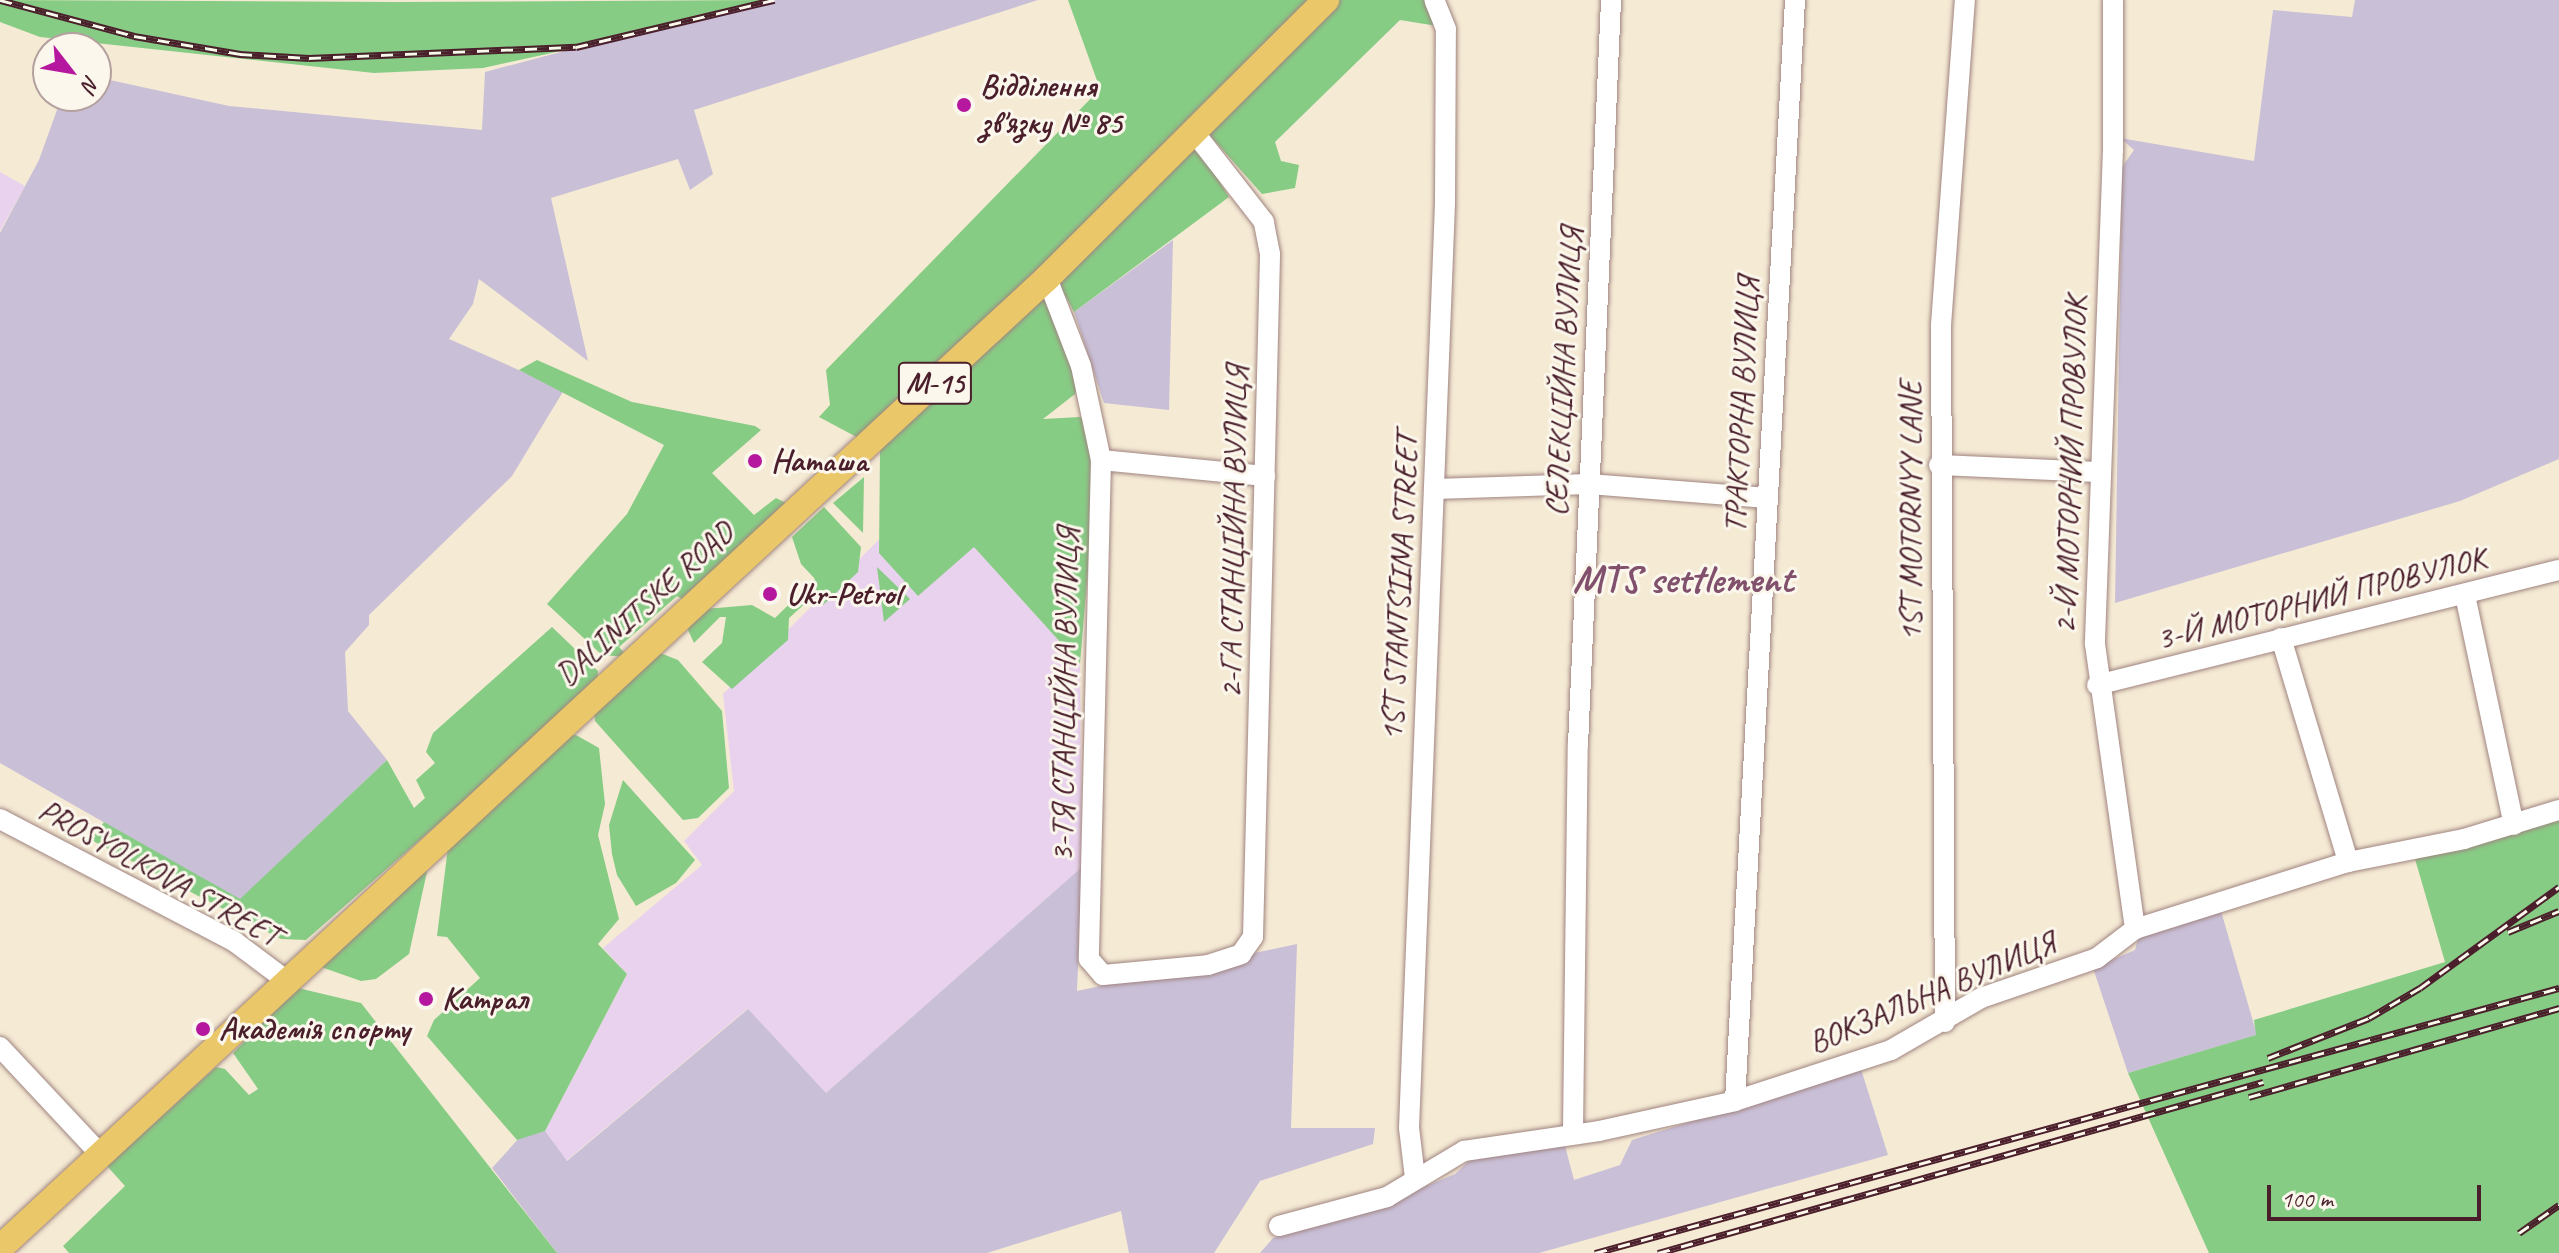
<!DOCTYPE html>
<meta charset="utf-8">
<style>
body{margin:0}
#map{position:relative;width:2559px;height:1253px;overflow:hidden;background:#f5ead4;font-family:Caveat,sans-serif}
div>[style]{position:absolute}
.built>*{inset:0;background:#e9d2ed}
.industrial>*{inset:0;background:#c9bfd7}
.green>*{inset:0;background:#87cc85}
.roads{filter:drop-shadow(0 0 2px #a08480) drop-shadow(0 0 2px #a08480)}
.minor>*{height:20px;margin:-10px;padding:0 10px;transform-origin:10px;border-radius:10px;background:#fff}
.major>*{height:26px;margin:-13px;padding:0 13px;transform-origin:13px;border-radius:13px;background:#eac769}
.rail>*{height:7px;margin-top:-3.5px;transform-origin:0;background:repeating-linear-gradient(90deg,#fbf7ec 0 12px,#4a1f2b 0 24px);box-sizing:border-box;border-block:2px solid #4a1f2b}
.dots>*{width:22px;height:22px;translate:-50% -50%;box-sizing:border-box;border:4px solid #fbf7ec;border-radius:50%}
span{translate:-50% -50%;white-space:nowrap;text-align:center;line-height:1.15;-webkit-text-stroke:6px #fbf7ec;paint-order:stroke}
.shield-label span{padding:2px 6px;background:#fbf7ec;border:2px solid;border-radius:6px;-webkit-text-stroke-width:0}
.shield-label{font-size:30px;color:#4a1f2b;font-weight:700}
.poi-label{font-size:32px;color:#4a1f2b;font-weight:700}
.left{translate:0 -50%;text-align:left}
.street-label{font-size:32px;color:#4a1f2b}
.district-label{font-size:40px;color:#80506c;font-weight:700}
.north{position:absolute;left:32px;top:32px;width:80px;height:80px;box-sizing:border-box;background:#fbf7ec;border:2px solid #b4a19f;border-radius:50%;rotate:121deg;font-size:22px;font-weight:700;line-height:32px;text-align:center;color:#4a1f2b}
.north::after{content:'';display:block;margin:auto;width:28px;height:36px;background:#b5179e;clip-path:polygon(50% 0,100% 100%,50% 72%,0 100%)}
.scale{position:absolute;left:2267px;top:1185px;width:214px;height:36px;box-sizing:border-box;border:4px solid #4a1f2b;border-top:0;padding-left:10px;font-size:24px;line-height:28px;white-space:nowrap;color:#4a1f2b;-webkit-text-stroke:6px #fbf7ec;paint-order:stroke}
</style>
<div id="map">
<div class="built">
<div style="clip-path:polygon(0 172px,25px 186px,0 231px)"></div>
<div style="clip-path:polygon(926px 493px,1080px 664px,1082px 867px,826px 1093px,747px 1009px,566px 1161px,545px 1131px,627px 974px,603px 948px,702px 865px,684px 841px,734px 791px,723px 694px)"></div>
</div>
<div class="industrial">
<div style="clip-path:polygon(756px 0,1038px 0,694px 110px,713px 174px,690px 190px,678px 159px,551px 198px,588px 361px,479px 279px,473px 304px,449px 339px,564px 390px,512px 476px,369px 615px,369px 625px,345px 652px,348px 711px,387px 760px,240px 900px,0 763px,0 233px,39px 160px,62px 96px,96px 96px,96px 77px,229px 106px,482px 130px,485px 72px)"></div>
<div style="clip-path:polygon(2355px 0,2559px 0,2559px 459px,2460px 501px,2115px 603px,2122px 167px,2134px 150px,2120px 138px,2254px 161px,2273px 10px,2352px 17px)"></div>
<div style="clip-path:polygon(1173px 240px,1169px 410px,1104px 403px,1074px 312px)"></div>
<div style="clip-path:polygon(1082px 867px,1077px 991px,1297px 944px,1291px 1128px,1375px 1128px,1373px 1144px,1260px 1181px,1214px 1253px,1129px 1253px,1121px 1211px,987px 1253px,557px 1253px,492px 1168px,521px 1136px,545px 1131px,567px 1161px,748px 1009px,826px 1093px)"></div>
<div style="clip-path:polygon(2221px 911px,2257px 1035px,2128px 1073px,2093px 968px,2135px 950px,2139px 936px)"></div>
<div style="clip-path:polygon(1861px 1069px,1888px 1155px,1539px 1253px,1260px 1253px,1273px 1238px,1390px 1201px,1455px 1174px,1470px 1160px,1564px 1142px,1574px 1180px,1620px 1165px,1632px 1140px)"></div>
</div>
<div class="green">
<div style="clip-path:polygon(0 0,394px 2px,770px 0,694px 22px,483px 68px,374px 73px,40px 37px,0 22px)"></div>
<div style="clip-path:polygon(1068px 0,1312px 0,864px 441px,819px 417px,830px 405px,826px 370px,1100px 89px)"></div>
<div style="clip-path:polygon(1336px 0,1431px 0,1437px 26px,1400px 20px,1275px 142px,1281px 161px,1299px 165px,1295px 188px,1262px 194px,1206px 131px)"></div>
<div style="clip-path:polygon(1194px 141px,1229px 197px,1074px 312px,1057px 280px)"></div>
<div style="clip-path:polygon(1044px 291px,1078px 384px,1075px 394px,1043px 419px,1080px 417px,1100px 424px,1080px 664px,974px 547px,918px 596px,879px 553px,880px 450px)"></div>
<div style="clip-path:polygon(537px 360px,632px 402px,755px 426px,761px 430px,712px 473px,754px 515px,776px 498px,796px 508px,691px 604px,677px 596px,619px 647px,628px 657px,602px 655px,547px 604px,627px 514px,664px 445px,519px 370px)"></div>
<div style="clip-path:polygon(864px 477px,863px 533px,833px 503px)"></div>
<div style="clip-path:polygon(824px 507px,861px 547px,858px 572px,823px 605px,809px 600px,789px 618px,788px 640px,732px 689px,702px 662px,722px 643px,726px 617px,720px 617px,694px 643px,688px 630px,691px 621px,705px 609px,752px 605px,775px 618px,815px 579px,801px 564px,792px 537px)"></div>
<div style="clip-path:polygon(877px 567px,910px 599px,884px 622px)"></div>
<div style="clip-path:polygon(552px 627px,598px 671px,597px 684px,306px 940px,281px 939px,91px 840px,104px 822px,240px 899px,387px 760px,414px 808px,425px 798px,416px 780px,435px 763px,426px 752px,433px 733px)"></div>
<div style="clip-path:polygon(655px 651px,678px 660px,722px 711px,729px 788px,698px 818px,683px 820px,595px 721px,594px 709px)"></div>
<div style="clip-path:polygon(576px 735px,599px 748px,605px 804px,598px 835px,619px 919px,598px 944px,627px 974px,545px 1131px,517px 1140px,427px 1036px,434px 1020px,480px 978px,447px 937px,437px 936px,448px 847px,564px 736px)"></div>
<div style="clip-path:polygon(623px 780px,695px 860px,676px 883px,636px 906px,617px 875px,612px 854px,609px 825px)"></div>
<div style="clip-path:polygon(2559px 812px,2559px 1253px,2209px 1253px,2128px 1073px,2256px 1035px,2254px 1020px,2445px 962px,2415px 859px)"></div>
<div style="clip-path:polygon(428px 867px,409px 954px,376px 979px,361px 981px,321px 967px)"></div>
<div style="clip-path:polygon(298px 988px,361px 1003px,557px 1253px,69px 1253px,63px 1246px,125px 1186px,107px 1166px,216px 1067px,225px 1069px,249px 1095px,258px 1089px,233px 1053px)"></div>
</div>
<div class="roads">
<div class="minor">
<div style="left:2113px;top:0;width:149px;rotate:90deg"></div>
<div style="left:2113px;top:149px;width:495px;rotate:92.1deg"></div>
<div style="left:2095px;top:644px;width:288px;rotate:82deg"></div>
<div style="left:1047px;top:278px;width:94px;rotate:68.9deg"></div>
<div style="left:1081px;top:366px;width:96px;rotate:78deg"></div>
<div style="left:1101px;top:460px;width:499px;rotate:91.4deg"></div>
<div style="left:1089px;top:959px;width:21px;rotate:49deg"></div>
<div style="left:1103px;top:975px;width:105px;rotate:-5.4deg"></div>
<div style="left:1208px;top:965px;width:35px;rotate:-18deg"></div>
<div style="left:1241px;top:954px;width:21px;rotate:-55deg"></div>
<div style="left:1253px;top:937px;width:683px;rotate:-88.57deg"></div>
<div style="left:1270px;top:254px;width:33px;rotate:-101deg"></div>
<div style="left:1264px;top:222px;width:114px;rotate:-127.9deg"></div>
<div style="left:1101px;top:460px;width:165px;rotate:5.6deg"></div>
<div style="left:1939px;top:465px;width:160px;rotate:2.5deg"></div>
<div style="left:1435px;top:489px;width:154px;rotate:-1.9deg"></div>
<div style="left:1589px;top:484px;width:179px;rotate:4.5deg"></div>
<div style="left:2465px;top:595px;width:235px;rotate:78deg"></div>
<div style="left:2281px;top:638px;width:234px;rotate:73.3deg"></div>
<div style="left:2097px;top:685px;width:476px;rotate:-14deg"></div>
<div style="left:0;top:819px;width:265px;rotate:27.6deg"></div>
<div style="left:235px;top:942px;width:65px;rotate:36.9deg"></div>
<div style="left:1945px;top:1022px;width:697px;rotate:-90.33deg"></div>
<div style="left:1941px;top:325px;width:326px;rotate:-85.8deg"></div>
<div style="left:0;top:1047px;width:148px;rotate:46.9deg"></div>
<div style="left:1735px;top:1101px;width:1103px;rotate:-86.88deg"></div>
<div style="left:1573px;top:1131px;width:386px;rotate:-89.3deg"></div>
<div style="left:1578px;top:745px;width:746px;rotate:-87.46deg"></div>
<div style="left:1415px;top:1178px;width:50px;rotate:-96.8deg"></div>
<div style="left:1409px;top:1128px;width:926px;rotate:-87.77deg"></div>
<div style="left:1445px;top:203px;width:174px;rotate:-89.7deg"></div>
<div style="left:1446px;top:29px;width:31px;rotate:-112deg"></div>
<div style="left:1279px;top:1226px;width:112px;rotate:-15deg"></div>
<div style="left:1387px;top:1197px;width:90px;rotate:-30.9deg"></div>
<div style="left:1464px;top:1151px;width:136px;rotate:-8.4deg"></div>
<div style="left:1599px;top:1131px;width:139px;rotate:-12.4deg"></div>
<div style="left:1735px;top:1101px;width:164px;rotate:-18.1deg"></div>
<div style="left:1891px;top:1050px;width:104px;rotate:-30deg"></div>
<div style="left:1981px;top:998px;width:123px;rotate:-19deg"></div>
<div style="left:2097px;top:958px;width:48px;rotate:-37.3deg"></div>
<div style="left:2135px;top:929px;width:223px;rotate:-17.5deg"></div>
<div style="left:2348px;top:862px;width:118px;rotate:-11.2deg"></div>
<div style="left:2464px;top:839px;width:99px;rotate:-17deg"></div>
</div>
<div class="major">
<div style="left:0;top:1248px;width:1427px;rotate:-42.81deg"></div>
<div style="left:1047px;top:278px;width:394px;rotate:-44.9deg"></div>
</div>
</div>
<div class="rail">
<div style="left:0;top:0;width:139px;rotate:15deg"></div>
<div style="left:134px;top:36px;width:108px;rotate:9.6deg"></div>
<div style="left:240px;top:54px;width:69px;rotate:3.3deg"></div>
<div style="left:309px;top:58px;width:267px;rotate:-2.4deg"></div>
<div style="left:576px;top:47px;width:204px;rotate:-13.4deg"></div>
<div style="left:2508px;top:932px;width:55px;rotate:-22.4deg"></div>
<div style="left:2268px;top:1058px;width:109px;rotate:-21.6deg"></div>
<div style="left:2369px;top:1018px;width:59px;rotate:-30.5deg"></div>
<div style="left:2420px;top:988px;width:172px;rotate:-36deg"></div>
<div style="left:2249px;top:1097px;width:323px;rotate:-16deg"></div>
<div style="left:2519px;top:1233px;width:49px;rotate:-35deg"></div>
<div style="left:1595px;top:1253px;width:1000px;rotate:-15.37deg"></div>
<div style="left:1658px;top:1253px;width:629px;rotate:-15.78deg"></div>
</div>
<div class="dots">
<div style="left:964px;top:105px;background:#b5179e"></div>
<div style="left:755px;top:461px;background:#b5179e"></div>
<div style="left:770px;top:594px;background:#b5179e"></div>
<div style="left:426px;top:999px;background:#b5179e"></div>
<div style="left:203px;top:1029px;background:#b5179e"></div>
</div>
<div class="shield-label">
<span style="left:935px;top:383px">М-15</span>
</div>
<div class="poi-label">
<span class="left" style="left:980px;top:105px">Відділення<br>зв'язку № 85</span>
<span class="left" style="left:771px;top:461px">Наташа</span>
<span class="left" style="left:786px;top:594px">Ukr-Petrol</span>
<span class="left" style="left:442px;top:999px">Катрал</span>
<span class="left" style="left:219px;top:1029px">Академія спорту</span>
</div>
<div class="street-label">
<span style="left:1564px;top:372px;rotate:-87deg">СЕЛЕКЦІЙНА ВУЛИЦЯ</span>
<span style="left:1742px;top:405px;rotate:-87deg">ТРАКТОРНА ВУЛИЦЯ</span>
<span style="left:2071px;top:465px;rotate:-88deg">2-Й МОТОРНИЙ ПРОВУЛОК</span>
<span style="left:1911px;top:511px;rotate:-90deg">1ST MOTORNYY LANE</span>
<span style="left:1234px;top:532px;rotate:-89deg">2-ГА СТАНЦІЙНА ВУЛИЦЯ</span>
<span style="left:1400px;top:587px;rotate:-87deg">1ST STANTSIINA STREET</span>
<span style="left:2321px;top:599px;rotate:-14deg">3-Й МОТОРНИЙ ПРОВУЛОК</span>
<span style="left:645px;top:604px;rotate:-42deg">DALINITSKE ROAD</span>
<span style="left:1065px;top:695px;rotate:-89deg">3-ТЯ СТАНЦІЙНА ВУЛИЦЯ</span>
<span style="left:159px;top:873px;rotate:29deg">PROSYOLKOVA STREET</span>
<span style="left:1932px;top:993px;rotate:-23deg">ВОКЗАЛЬНА ВУЛИЦЯ</span>
</div>
<div class="district-label">
<span style="left:1683px;top:579px">MTS settlement</span>
</div>
<div class="north">N</div>
<div class="scale">100 m</div>
</div>
